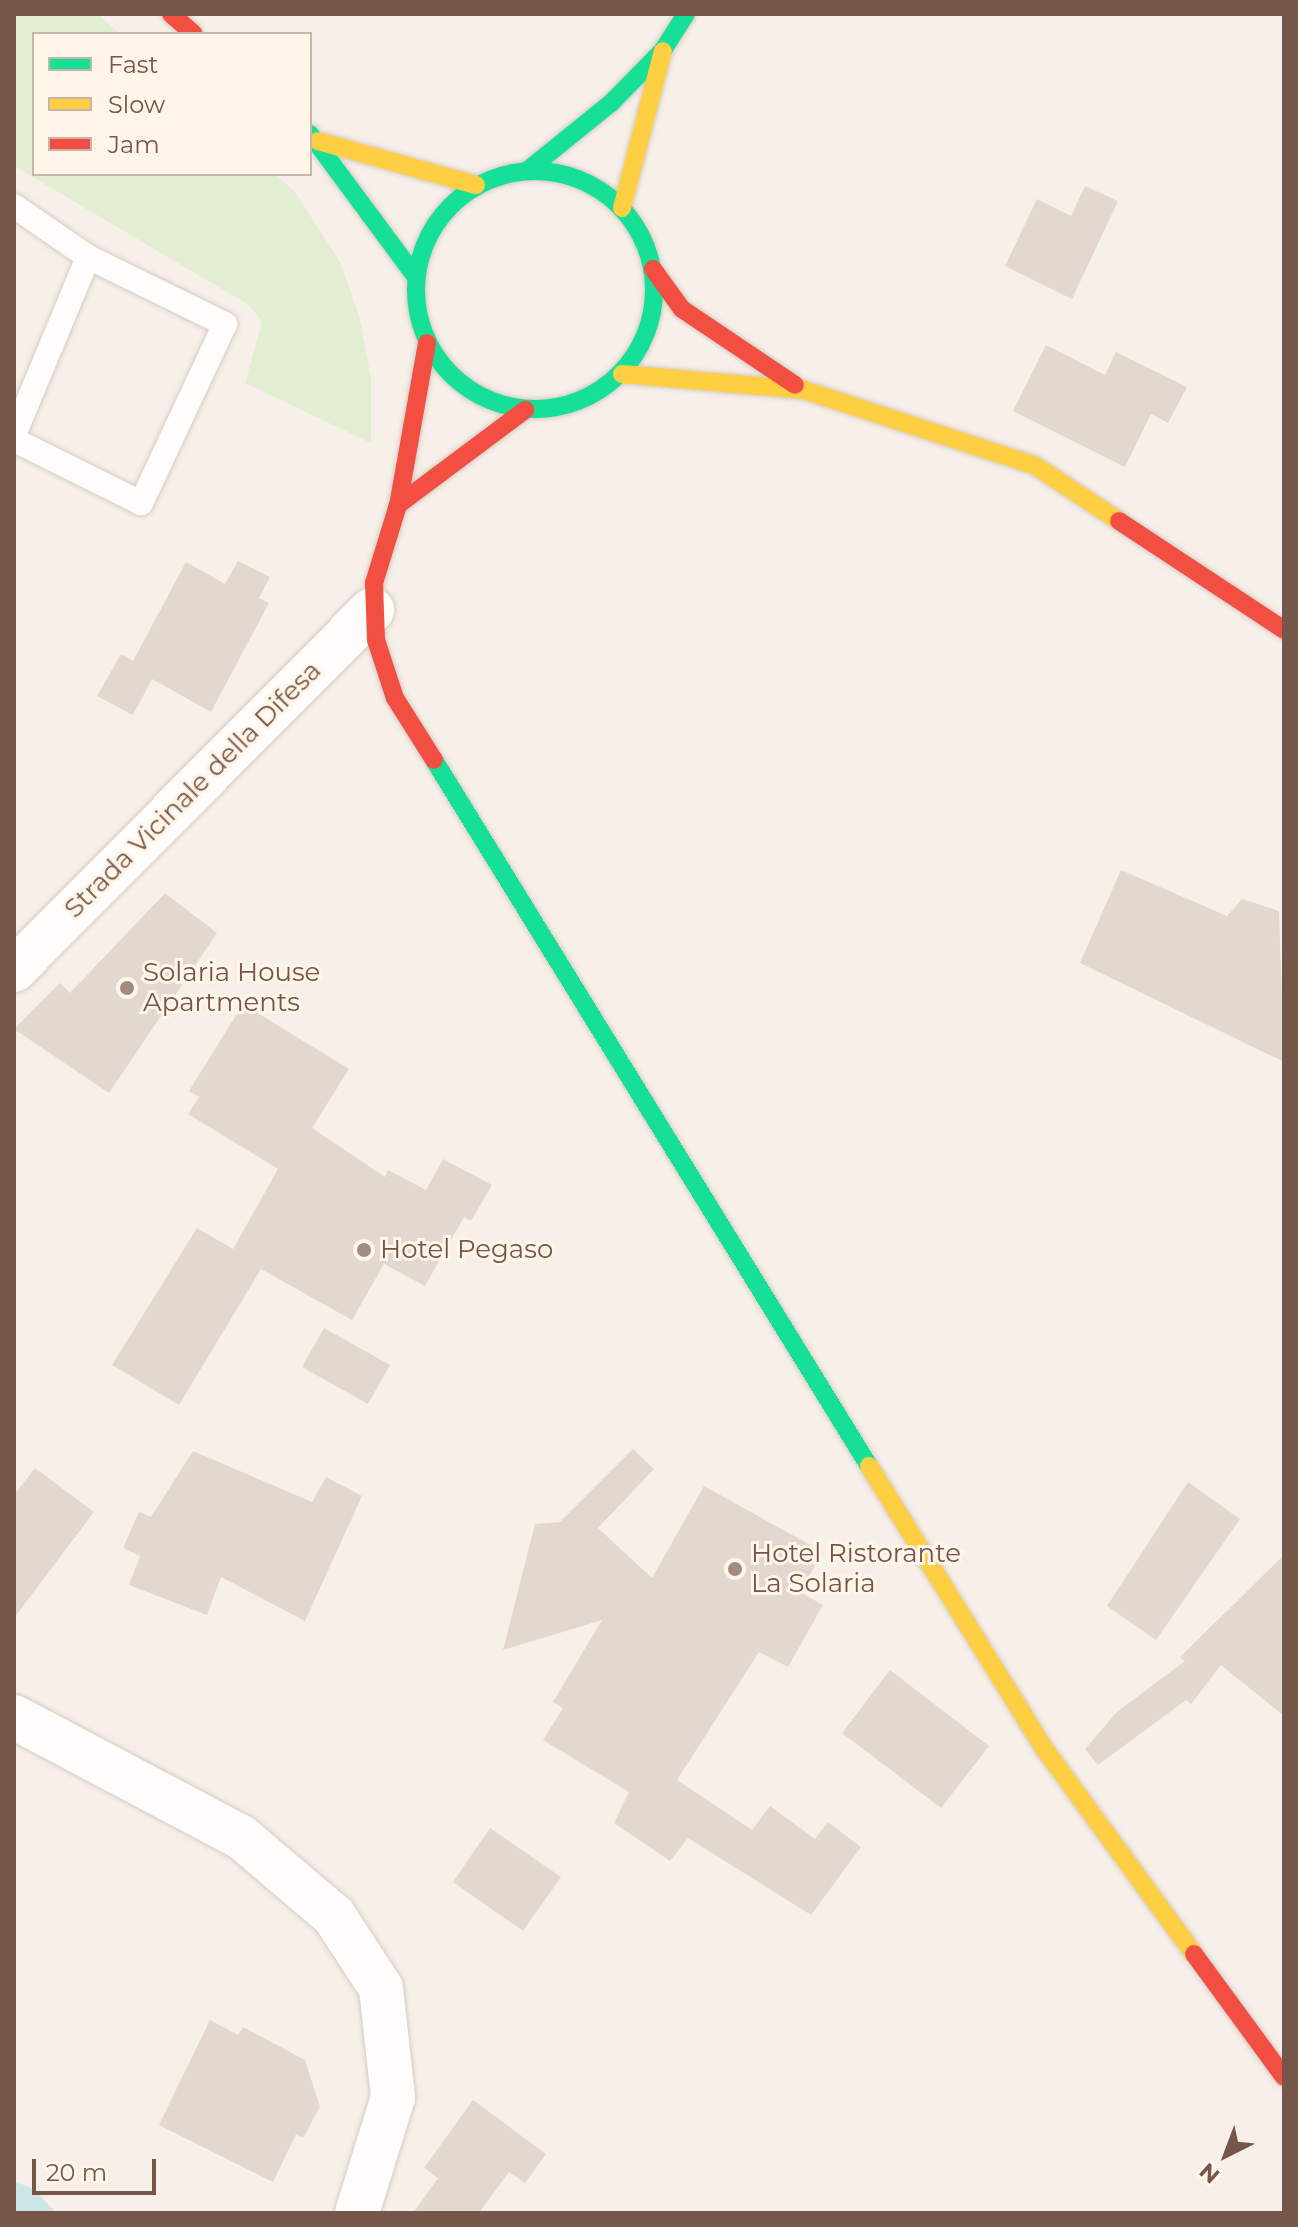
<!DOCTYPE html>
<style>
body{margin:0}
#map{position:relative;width:1298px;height:2227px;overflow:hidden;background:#f7f0e8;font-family:Montserrat,sans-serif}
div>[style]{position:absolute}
.green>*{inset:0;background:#e3edd2}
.water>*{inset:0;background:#cae6e7}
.building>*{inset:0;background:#e3d8d0}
.roads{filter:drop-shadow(0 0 2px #d5ccc5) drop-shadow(0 0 2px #d5ccc5)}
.lane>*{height:24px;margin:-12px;padding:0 12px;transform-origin:12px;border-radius:12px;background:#fefdfc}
.street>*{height:44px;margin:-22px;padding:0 22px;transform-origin:22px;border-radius:22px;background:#fefdfc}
.fast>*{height:18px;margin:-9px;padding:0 9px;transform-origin:9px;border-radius:9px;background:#16e098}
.fast>.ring{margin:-9px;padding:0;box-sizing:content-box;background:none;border:18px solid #16e098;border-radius:50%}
.slow>*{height:18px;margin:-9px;padding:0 9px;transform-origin:9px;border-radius:9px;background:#ffcf43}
.jam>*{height:18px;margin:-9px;padding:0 9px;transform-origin:9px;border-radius:9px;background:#f24e42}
.dots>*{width:22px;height:22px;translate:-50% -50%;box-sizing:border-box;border:4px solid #fff5e8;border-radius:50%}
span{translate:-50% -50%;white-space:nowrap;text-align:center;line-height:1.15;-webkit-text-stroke:6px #fff5e8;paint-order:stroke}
.street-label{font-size:26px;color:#755648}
.poi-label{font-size:26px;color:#755648}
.left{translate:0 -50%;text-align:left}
.frame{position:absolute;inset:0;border:16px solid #755648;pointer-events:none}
.legend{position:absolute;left:32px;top:32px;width:280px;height:144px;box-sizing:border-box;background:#fff5e8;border:2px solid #c8b5a8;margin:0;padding:10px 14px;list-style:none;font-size:24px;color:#755648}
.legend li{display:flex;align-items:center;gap:16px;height:40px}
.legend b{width:40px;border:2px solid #c8b5a8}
.north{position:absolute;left:1186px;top:2115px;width:80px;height:80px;-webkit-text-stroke:6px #fff5e8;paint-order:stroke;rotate:222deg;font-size:22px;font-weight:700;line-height:32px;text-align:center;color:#755648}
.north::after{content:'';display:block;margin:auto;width:28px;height:36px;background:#755648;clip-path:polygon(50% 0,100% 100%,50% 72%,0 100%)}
.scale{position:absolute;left:32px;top:2159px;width:124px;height:36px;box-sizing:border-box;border:4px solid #755648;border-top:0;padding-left:10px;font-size:24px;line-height:28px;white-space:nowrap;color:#755648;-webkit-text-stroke:6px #fff5e8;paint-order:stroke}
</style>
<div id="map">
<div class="green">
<div style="clip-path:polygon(14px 14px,98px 14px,120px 34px,34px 34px,34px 174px,275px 174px,295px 192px,340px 262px,359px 315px,371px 379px,371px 443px,245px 383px,262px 322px,249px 305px,14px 166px)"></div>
</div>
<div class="water">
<div style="clip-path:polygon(14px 2181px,34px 2189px,56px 2213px,14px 2213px)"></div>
</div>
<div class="building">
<div style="clip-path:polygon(1085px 186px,1118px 201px,1072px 299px,1005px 266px,1037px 199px,1071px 216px)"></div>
<div style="clip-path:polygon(1046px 345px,1105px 375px,1116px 352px,1187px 387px,1168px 423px,1151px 414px,1125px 467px,1013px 411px)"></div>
<div style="clip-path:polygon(238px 561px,270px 577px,259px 598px,269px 603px,211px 712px,152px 679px,133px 715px,97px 696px,121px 654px,133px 661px,186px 562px,225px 584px)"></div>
<div style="clip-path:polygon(1121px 870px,1227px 916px,1242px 899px,1279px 911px,1284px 1062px,1080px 963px)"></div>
<div style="clip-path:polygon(165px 893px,217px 933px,109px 1093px,14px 1029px,60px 983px,70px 993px)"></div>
<div style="clip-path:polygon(243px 1004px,349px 1069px,312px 1128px,385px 1177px,388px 1170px,426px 1190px,443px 1159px,492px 1185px,471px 1221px,464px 1217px,425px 1286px,384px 1264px,352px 1320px,261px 1269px,179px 1405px,112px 1365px,197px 1228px,233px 1249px,278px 1169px,188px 1114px,199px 1097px,189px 1091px)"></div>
<div style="clip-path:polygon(324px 1328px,390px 1365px,368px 1404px,302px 1367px)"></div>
<div style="clip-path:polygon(633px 1449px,654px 1469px,598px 1528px,652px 1578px,704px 1486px,823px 1552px,800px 1592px,823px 1605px,788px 1667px,759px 1652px,677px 1780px,752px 1830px,770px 1806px,815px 1839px,828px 1822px,861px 1847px,811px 1915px,688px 1838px,670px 1861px,614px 1823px,629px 1792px,543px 1740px,563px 1708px,553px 1702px,602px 1620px,503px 1650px,535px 1524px,560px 1522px)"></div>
<div style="clip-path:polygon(193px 1451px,312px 1502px,326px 1477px,362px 1496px,305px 1621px,221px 1577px,207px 1615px,129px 1585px,140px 1556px,123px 1548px,139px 1512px,151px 1517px)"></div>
<div style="clip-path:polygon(35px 1468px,94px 1512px,14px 1618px,14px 1495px)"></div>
<div style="clip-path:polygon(1188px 1482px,1240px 1519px,1156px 1640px,1107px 1606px)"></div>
<div style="clip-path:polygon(1284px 1555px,1284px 1716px,1221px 1665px,1191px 1704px,1186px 1700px,1098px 1765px,1085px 1749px,1117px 1712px,1185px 1661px,1180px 1657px)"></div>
<div style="clip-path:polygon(890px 1670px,989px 1746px,941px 1808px,842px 1733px)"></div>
<div style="clip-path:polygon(490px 1828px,561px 1877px,523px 1931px,453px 1882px)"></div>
<div style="clip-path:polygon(210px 2020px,238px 2035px,243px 2027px,305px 2060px,320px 2107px,303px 2138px,296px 2134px,273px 2182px,159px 2125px)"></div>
<div style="clip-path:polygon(473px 2100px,546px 2154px,525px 2183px,509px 2172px,479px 2213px,413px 2213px,438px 2178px,424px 2168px)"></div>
</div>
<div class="roads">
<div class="lane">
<div style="left:14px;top:206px;width:90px;rotate:34.6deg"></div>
<div style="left:88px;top:257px;width:153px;rotate:26.1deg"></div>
<div style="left:225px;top:324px;width:198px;rotate:115.1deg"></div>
<div style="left:141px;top:503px;width:142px;rotate:-153.6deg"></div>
<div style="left:14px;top:435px;width:193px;rotate:-67.4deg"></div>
</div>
<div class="street">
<div style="left:14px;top:970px;width:508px;rotate:-45.16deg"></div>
<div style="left:14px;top:1717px;width:257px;rotate:27.9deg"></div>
<div style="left:241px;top:1837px;width:122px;rotate:40.3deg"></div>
<div style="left:334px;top:1916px;width:86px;rotate:56.9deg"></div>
<div style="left:381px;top:1988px;width:110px;rotate:83.7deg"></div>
<div style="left:393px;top:2097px;width:121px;rotate:107.2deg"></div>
</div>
<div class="fast">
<div style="left:310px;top:134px;width:177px;rotate:53.5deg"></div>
<div style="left:528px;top:170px;width:107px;rotate:-38.9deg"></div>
<div style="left:611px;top:103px;width:74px;rotate:-45.5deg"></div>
<div style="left:663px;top:50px;width:43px;rotate:-57.4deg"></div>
<div class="ring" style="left:416px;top:171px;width:220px;height:220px"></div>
<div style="left:434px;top:760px;width:829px;rotate:58.36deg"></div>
</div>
<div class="slow">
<div style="left:318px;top:141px;width:164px;rotate:15.6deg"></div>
<div style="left:622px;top:208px;width:162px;rotate:-75.4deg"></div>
<div style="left:622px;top:374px;width:183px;rotate:5deg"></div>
<div style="left:804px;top:390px;width:242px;rotate:18.1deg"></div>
<div style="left:1034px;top:465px;width:102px;rotate:33.4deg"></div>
<div style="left:869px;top:1466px;width:331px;rotate:58.2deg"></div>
<div style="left:1043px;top:1747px;width:256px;rotate:53.9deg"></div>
</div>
<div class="jam">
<div style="left:171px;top:14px;width:30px;rotate:41deg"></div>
<div style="left:653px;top:269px;width:49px;rotate:54.1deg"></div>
<div style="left:682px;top:309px;width:136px;rotate:33.9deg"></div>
<div style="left:427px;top:343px;width:165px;rotate:100.1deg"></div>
<div style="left:398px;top:505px;width:82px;rotate:107.1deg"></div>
<div style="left:374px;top:583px;width:57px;rotate:88deg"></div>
<div style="left:376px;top:640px;width:61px;rotate:71.9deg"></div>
<div style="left:395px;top:698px;width:73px;rotate:57.8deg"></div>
<div style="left:398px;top:505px;width:159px;rotate:-36.8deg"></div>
<div style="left:1119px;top:521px;width:198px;rotate:33.4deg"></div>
<div style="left:1194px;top:1954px;width:152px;rotate:53.8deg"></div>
</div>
</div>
<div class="dots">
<div style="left:127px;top:988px;background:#a28c80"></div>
<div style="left:364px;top:1250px;background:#a28c80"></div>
<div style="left:735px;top:1569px;background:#a28c80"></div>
</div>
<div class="street-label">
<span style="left:193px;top:790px;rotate:-45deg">Strada Vicinale della Difesa</span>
</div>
<div class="poi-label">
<span class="left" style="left:143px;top:988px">Solaria House<br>Apartments</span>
<span class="left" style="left:380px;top:1250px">Hotel Pegaso</span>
<span class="left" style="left:751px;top:1569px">Hotel Ristorante<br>La Solaria</span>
</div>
<div class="frame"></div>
<ul class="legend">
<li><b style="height:10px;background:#16e098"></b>Fast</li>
<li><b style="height:10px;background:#ffcf43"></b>Slow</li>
<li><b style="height:10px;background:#f24e42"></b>Jam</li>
</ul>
<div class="north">N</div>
<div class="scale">20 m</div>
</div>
